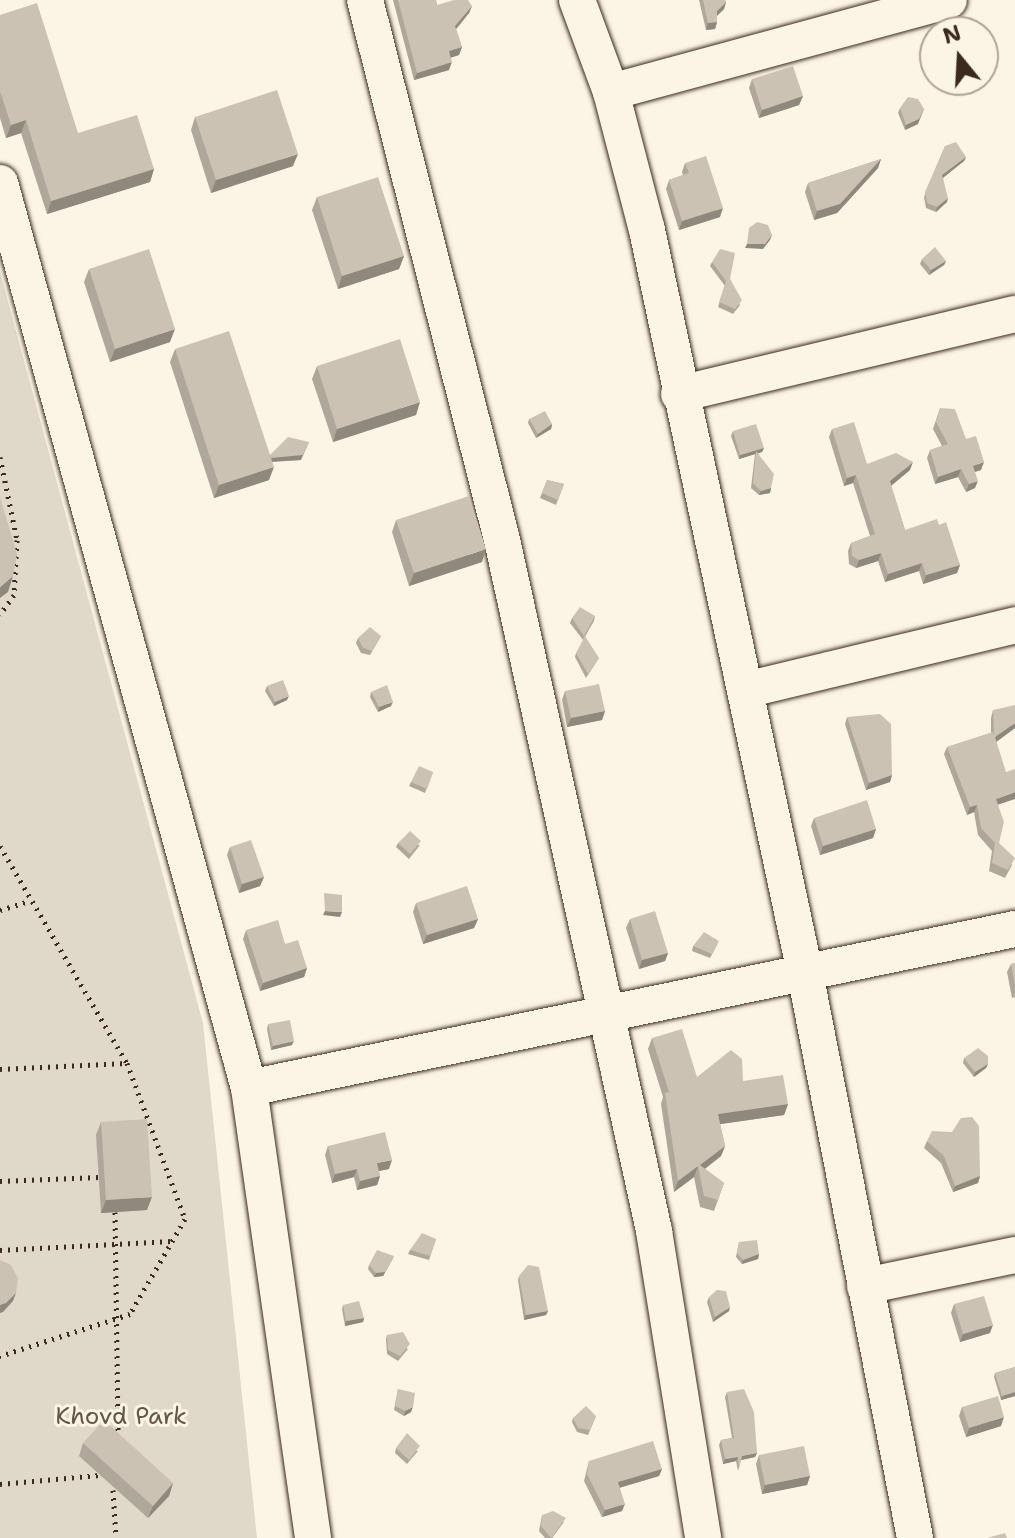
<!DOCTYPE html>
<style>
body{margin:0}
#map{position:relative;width:1015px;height:1538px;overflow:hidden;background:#fcf5e5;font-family:"Shantell Sans",sans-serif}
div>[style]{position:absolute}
.green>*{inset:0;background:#e0d8c8}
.path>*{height:5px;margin-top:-2.5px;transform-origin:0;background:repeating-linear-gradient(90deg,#3b2a1e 0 2px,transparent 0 8px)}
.roads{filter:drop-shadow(0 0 2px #3b2a1e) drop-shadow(0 0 2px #3b2a1e)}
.minor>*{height:36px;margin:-18px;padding:0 18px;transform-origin:18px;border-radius:18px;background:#fcf5e5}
.wall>*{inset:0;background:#afa79a}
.shaded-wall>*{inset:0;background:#8f887d}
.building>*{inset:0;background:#ccc2b3}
span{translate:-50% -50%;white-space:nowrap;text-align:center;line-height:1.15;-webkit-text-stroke:6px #fcf5e5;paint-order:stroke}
.park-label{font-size:24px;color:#645648}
.north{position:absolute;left:919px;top:16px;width:80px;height:80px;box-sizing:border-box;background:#fcf5e5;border:2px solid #afa495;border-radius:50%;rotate:342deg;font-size:22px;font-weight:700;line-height:32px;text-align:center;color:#3b2a1e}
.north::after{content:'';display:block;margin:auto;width:28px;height:36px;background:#3b2a1e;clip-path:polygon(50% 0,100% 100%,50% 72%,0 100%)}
</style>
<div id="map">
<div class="green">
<div style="clip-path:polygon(0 272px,203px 1023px,257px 1538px,0 1538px)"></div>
</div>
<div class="path">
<div style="left:0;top:457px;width:85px;rotate:78.4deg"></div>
<div style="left:17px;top:540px;width:55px;rotate:93.1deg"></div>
<div style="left:14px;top:595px;width:24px;rotate:126deg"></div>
<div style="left:0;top:846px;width:251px;rotate:59.7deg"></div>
<div style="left:127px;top:1063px;width:166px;rotate:69.6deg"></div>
<div style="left:185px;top:1219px;width:110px;rotate:120.1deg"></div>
<div style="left:130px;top:1314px;width:137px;rotate:162.1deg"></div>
<div style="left:0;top:910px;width:31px;rotate:-17deg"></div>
<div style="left:0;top:1069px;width:127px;rotate:-2.7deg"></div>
<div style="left:0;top:1181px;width:99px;rotate:-2.3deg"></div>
<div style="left:115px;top:1212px;width:227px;rotate:89.2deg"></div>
<div style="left:0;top:1250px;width:172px;rotate:-3deg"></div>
<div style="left:0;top:1484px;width:100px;rotate:-5.1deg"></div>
<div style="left:113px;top:1490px;width:48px;rotate:86.4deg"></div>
</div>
<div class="roads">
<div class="minor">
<div style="left:365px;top:0;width:557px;rotate:75.76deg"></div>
<div style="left:502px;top:540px;width:708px;rotate:77.59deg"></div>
<div style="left:654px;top:1231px;width:311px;rotate:80.9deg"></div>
<div style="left:577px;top:0;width:98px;rotate:69.7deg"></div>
<div style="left:611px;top:92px;width:143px;rotate:75.4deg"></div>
<div style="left:647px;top:230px;width:760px;rotate:77.99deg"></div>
<div style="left:805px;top:973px;width:576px;rotate:78.98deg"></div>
<div style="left:611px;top:92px;width:350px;rotate:-15.2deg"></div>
<div style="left:0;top:183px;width:939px;rotate:74.62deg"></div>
<div style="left:249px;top:1088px;width:455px;rotate:81.9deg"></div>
<div style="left:679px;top:394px;width:345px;rotate:-13.4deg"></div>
<div style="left:745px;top:690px;width:278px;rotate:-13.5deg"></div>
<div style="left:249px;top:1088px;width:782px;rotate:-11.73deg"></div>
<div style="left:865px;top:1286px;width:153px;rotate:-11.7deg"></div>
</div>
</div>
<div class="wall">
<div style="clip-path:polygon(393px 0,436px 0,437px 5px,472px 6px,469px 13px,456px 29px,462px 47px,459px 55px,450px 58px,449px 70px,414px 80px)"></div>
<div style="clip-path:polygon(699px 0,725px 0,726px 2px,724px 9px,717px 15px,717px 22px,715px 29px,706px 30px)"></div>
<div style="clip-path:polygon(0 15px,78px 133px,154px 169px,150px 182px,47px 214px,21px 133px,6px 138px,0 118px)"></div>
<div style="clip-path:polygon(752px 79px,803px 96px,799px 105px,759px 118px,749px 88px)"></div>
<div style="clip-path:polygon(900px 108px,918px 124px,905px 130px,898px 113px)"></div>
<div style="clip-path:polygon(195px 117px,293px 166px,211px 193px,191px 130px)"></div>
<div style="clip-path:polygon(945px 146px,966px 157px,964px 161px,943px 178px,947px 202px,936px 212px,926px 208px,924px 197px)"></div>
<div style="clip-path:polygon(881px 159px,878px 168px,837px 213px,814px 220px,805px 192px,808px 183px)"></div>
<div style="clip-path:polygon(685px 163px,720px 217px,679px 230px,666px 189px,669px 180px,683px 175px,682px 172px)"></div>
<div style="clip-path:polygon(317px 197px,404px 256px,399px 269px,338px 289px,312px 210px)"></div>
<div style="clip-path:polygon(922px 259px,946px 261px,944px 265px,929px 275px,920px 264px)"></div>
<div style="clip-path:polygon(712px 262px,730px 279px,740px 305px,733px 314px,718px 307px,725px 286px,710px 266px)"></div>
<div style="clip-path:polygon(89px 269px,170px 342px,110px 362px,84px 282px)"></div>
<div style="clip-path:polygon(175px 349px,270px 455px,301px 460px,272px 462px,269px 480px,214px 498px,170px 362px)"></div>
<div style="clip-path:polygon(317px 366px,416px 415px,333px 442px,312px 379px)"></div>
<div style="clip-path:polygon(940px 408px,966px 439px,981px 470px,975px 472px,975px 488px,966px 492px,958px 477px,935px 484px,927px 458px,930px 450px,942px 446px,933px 429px)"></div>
<div style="clip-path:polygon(529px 419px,552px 424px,551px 429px,536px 438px,528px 423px)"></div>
<div style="clip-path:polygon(832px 429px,867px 464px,910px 470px,891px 486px,905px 530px,939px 525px,960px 565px,957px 573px,923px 584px,919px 571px,885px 582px,878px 561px,856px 568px,849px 564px,848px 551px,851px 543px,870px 536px,853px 483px,844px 486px,829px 437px)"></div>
<div style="clip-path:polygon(733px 431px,764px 448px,762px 452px,758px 453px,771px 488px,770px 493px,759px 495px,751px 488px,755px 454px,739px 459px,731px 436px)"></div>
<div style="clip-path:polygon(547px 480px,564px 484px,556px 505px,540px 498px)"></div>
<div style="clip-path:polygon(396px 520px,482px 562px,409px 586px,392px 532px)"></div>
<div style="clip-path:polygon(595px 616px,594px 621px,583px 640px,570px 623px,572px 618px)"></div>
<div style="clip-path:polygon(381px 636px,370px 655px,361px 653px,356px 643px,358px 638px)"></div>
<div style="clip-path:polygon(576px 653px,599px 658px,586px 678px,575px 657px)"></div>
<div style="clip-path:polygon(267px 686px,287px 700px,274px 706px,265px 691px)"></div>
<div style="clip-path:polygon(565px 691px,605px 711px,602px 720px,567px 727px,562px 700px)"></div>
<div style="clip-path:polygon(371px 692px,391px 706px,378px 712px,370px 697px)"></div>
<div style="clip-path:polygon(993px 710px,1015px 728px,996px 742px,999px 843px,1012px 865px,1005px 878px,989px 871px,992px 851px,978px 835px,974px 812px,967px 815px,944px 754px,947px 747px,991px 733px,991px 718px)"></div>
<div style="clip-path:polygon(847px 717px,892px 775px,890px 782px,866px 790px,845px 724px)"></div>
<div style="clip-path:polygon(433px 772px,425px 793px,409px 786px,411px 782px)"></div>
<div style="clip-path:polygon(814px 818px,876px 829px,873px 838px,820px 855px,811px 826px)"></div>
<div style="clip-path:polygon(398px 843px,420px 845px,409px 859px,396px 847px)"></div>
<div style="clip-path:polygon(230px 847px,264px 877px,260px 886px,239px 893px,227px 855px)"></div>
<div style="clip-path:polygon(416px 903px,478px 919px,474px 928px,423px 944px,413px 912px)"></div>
<div style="clip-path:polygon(630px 919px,668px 953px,665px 961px,639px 969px,626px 928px)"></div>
<div style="clip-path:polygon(246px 930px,285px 944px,307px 968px,304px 977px,260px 991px,243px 939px)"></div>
<div style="clip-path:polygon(717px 945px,710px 958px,692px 951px,693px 946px)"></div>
<div style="clip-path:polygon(1015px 963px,1015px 997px,1012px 998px,1007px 972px,1011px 964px)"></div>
<div style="clip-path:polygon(268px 1024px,292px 1045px,271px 1050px,267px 1029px)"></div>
<div style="clip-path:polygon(652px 1038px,697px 1077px,743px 1081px,788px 1104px,784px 1115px,720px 1124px,725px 1146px,721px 1156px,705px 1169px,724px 1183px,714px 1211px,700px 1207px,694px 1177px,674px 1192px,661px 1104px,663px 1097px,648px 1049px)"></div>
<div style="clip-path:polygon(964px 1058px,988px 1064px,986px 1068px,974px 1077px,963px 1063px)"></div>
<div style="clip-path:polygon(101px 1122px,147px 1210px,101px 1213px,96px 1135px)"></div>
<div style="clip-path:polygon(927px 1141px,980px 1176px,978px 1183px,953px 1192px,941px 1163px,924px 1148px)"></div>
<div style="clip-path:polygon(328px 1146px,389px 1169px,379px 1171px,380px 1176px,377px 1185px,357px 1190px,354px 1177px,332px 1183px,325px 1155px)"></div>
<div style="clip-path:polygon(436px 1239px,429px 1260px,408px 1254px,410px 1250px)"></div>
<div style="clip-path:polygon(739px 1242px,759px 1254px,758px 1259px,742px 1264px,736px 1257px)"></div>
<div style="clip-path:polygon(394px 1256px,383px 1276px,374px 1277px,368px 1269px,369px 1265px)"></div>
<div style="clip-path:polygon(519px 1276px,548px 1311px,546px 1315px,524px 1320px,518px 1280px)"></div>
<div style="clip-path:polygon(709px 1297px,729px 1311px,713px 1322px,707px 1302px)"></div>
<div style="clip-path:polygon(954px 1304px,990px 1333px,960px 1342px,951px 1313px)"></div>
<div style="clip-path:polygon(343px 1305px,364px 1318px,363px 1322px,345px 1326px,342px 1309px)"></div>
<div style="clip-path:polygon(387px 1335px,408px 1349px,398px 1361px,387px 1354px,386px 1339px)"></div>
<div style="clip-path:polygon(1015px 1367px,1015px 1396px,1001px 1400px,994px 1377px,995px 1373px)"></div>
<div style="clip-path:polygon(398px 1389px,411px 1412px,404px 1416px,394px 1410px)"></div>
<div style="clip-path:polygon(727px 1392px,757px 1453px,755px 1457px,741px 1460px,738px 1471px,736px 1461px,723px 1464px,719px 1445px,721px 1440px,732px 1438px,725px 1397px)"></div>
<div style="clip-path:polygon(962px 1407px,1001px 1426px,966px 1437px,959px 1416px)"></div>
<div style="clip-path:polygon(596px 1416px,588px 1435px,577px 1432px,572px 1422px,573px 1418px)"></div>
<div style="clip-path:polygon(83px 1443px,173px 1483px,169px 1496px,148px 1518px,79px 1456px)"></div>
<div style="clip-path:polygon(396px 1448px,418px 1451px,407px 1464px,395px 1453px)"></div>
<div style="clip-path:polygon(759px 1455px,810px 1476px,807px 1485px,762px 1494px,756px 1464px)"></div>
<div style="clip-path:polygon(589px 1461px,662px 1469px,659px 1476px,619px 1488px,622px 1511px,602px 1517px,584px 1481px)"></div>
<div style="clip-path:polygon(542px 1515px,564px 1522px,552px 1538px,545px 1538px,539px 1531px)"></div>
</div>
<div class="shaded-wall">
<div style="clip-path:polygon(726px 2px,724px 9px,715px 18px,717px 11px)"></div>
<div style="clip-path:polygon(472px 6px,469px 13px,452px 34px,455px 26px)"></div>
<div style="clip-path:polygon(717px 22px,715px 29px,706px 30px,708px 23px)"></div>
<div style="clip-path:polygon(462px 47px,459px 55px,446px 59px,449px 51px)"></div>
<div style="clip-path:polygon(452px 62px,449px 70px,414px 80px,417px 73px)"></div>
<div style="clip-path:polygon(803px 96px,799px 105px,759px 118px,762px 110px)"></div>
<div style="clip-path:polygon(924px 109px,918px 124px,905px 130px,906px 125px)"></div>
<div style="clip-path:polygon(26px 120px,21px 133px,6px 138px,11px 125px)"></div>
<div style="clip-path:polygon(298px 154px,293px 166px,211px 193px,216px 180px)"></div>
<div style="clip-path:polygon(966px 157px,964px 161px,940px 180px,942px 175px)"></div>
<div style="clip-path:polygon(881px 159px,878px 168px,837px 213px,814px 220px,817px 211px)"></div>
<div style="clip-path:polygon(154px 169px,150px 182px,47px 214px,51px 201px)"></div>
<div style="clip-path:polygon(948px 198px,947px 202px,936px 212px,937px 207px)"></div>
<div style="clip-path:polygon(723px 208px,720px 217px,679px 230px,682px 221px)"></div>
<div style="clip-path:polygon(772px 235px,770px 240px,763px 249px,745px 248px,747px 244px)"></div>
<div style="clip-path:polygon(404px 256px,399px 269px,338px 289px,342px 276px)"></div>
<div style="clip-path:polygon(946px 261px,944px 265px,929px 275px,931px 270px)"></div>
<div style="clip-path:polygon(175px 329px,170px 342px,110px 362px,115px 349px)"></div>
<div style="clip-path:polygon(420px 402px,416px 415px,333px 442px,337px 429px)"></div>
<div style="clip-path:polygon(552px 424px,551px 429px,536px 438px,538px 434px)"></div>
<div style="clip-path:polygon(309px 442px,301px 460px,265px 462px,267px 458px)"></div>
<div style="clip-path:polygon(764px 448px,762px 452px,739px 459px,740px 455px)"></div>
<div style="clip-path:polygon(913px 462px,910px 470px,887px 489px,890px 481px)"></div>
<div style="clip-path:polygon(984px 462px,981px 470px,970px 473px,973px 466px)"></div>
<div style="clip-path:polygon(274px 467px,269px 480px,214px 498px,219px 485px)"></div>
<div style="clip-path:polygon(961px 469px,958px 477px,935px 484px,938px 477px)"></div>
<div style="clip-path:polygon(856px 475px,853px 483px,844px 486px,847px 478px)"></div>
<div style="clip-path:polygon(978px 481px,975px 488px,966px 492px,969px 484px)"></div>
<div style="clip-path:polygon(771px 488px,770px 493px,759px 495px,761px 491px)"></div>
<div style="clip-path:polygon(486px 549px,482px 562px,409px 586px,414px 573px)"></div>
<div style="clip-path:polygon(881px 553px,878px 561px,856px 568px,859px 560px)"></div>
<div style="clip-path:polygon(922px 563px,919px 571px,885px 582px,888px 574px)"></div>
<div style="clip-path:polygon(960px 565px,957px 573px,923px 584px,926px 575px)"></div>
<div style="clip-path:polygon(13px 576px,8px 592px,0 598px,0 587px)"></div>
<div style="clip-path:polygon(289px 696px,287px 700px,274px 706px,275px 702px)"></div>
<div style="clip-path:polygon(393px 702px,391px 706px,378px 712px,379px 707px)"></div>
<div style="clip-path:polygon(605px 711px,602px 720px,567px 727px,571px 718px)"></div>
<div style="clip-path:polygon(1015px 723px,1015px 728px,992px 745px,995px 737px)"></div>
<div style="clip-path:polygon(892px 775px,890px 782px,866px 790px,869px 783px)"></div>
<div style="clip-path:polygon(1015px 792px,1015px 799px,994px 806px,996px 799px)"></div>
<div style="clip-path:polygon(977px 805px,974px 812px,967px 815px,970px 807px)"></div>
<div style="clip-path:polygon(876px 829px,873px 838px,820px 855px,823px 846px)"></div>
<div style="clip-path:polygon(264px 877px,260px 886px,239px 893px,242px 884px)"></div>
<div style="clip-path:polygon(325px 911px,342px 912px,340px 917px,323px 915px)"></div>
<div style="clip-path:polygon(478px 919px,474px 928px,423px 944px,427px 935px)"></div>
<div style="clip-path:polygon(668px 953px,665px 961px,639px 969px,642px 960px)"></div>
<div style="clip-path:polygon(307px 968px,304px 977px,260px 991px,263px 983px)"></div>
<div style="clip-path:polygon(294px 1041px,292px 1045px,271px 1050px,273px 1046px)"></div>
<div style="clip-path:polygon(988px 1064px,986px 1068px,974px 1077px,975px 1072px)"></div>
<div style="clip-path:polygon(788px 1104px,784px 1115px,714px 1125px,718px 1114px)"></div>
<div style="clip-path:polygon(725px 1146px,721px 1156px,699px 1173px,700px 1165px)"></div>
<div style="clip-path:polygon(392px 1160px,389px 1169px,374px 1172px,377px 1163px)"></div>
<div style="clip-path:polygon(698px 1166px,694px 1177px,674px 1192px,678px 1181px)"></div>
<div style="clip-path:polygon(357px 1169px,354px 1177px,332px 1183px,335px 1174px)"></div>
<div style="clip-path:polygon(380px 1176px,377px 1185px,357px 1190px,360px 1181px)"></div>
<div style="clip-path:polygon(980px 1176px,978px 1183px,953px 1192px,955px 1186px)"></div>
<div style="clip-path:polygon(152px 1197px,147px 1210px,101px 1213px,106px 1200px)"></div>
<div style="clip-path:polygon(759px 1254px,758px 1259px,742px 1264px,743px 1260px)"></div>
<div style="clip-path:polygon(394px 1256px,383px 1276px,374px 1277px,376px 1273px)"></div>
<div style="clip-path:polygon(16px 1293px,13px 1301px,3px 1312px,0 1313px,0 1305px)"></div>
<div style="clip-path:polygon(730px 1307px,729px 1311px,713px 1322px,715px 1317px)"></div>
<div style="clip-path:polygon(548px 1311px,546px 1315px,524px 1320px,526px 1315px)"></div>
<div style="clip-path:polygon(364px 1318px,363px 1322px,345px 1326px,346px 1321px)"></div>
<div style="clip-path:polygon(993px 1325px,990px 1333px,960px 1342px,963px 1334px)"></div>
<div style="clip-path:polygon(1015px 1392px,1015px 1396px,1001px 1400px,1002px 1396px)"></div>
<div style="clip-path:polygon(413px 1407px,411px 1412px,404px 1416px,405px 1411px)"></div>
<div style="clip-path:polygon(1004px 1417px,1001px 1426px,966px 1437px,969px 1428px)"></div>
<div style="clip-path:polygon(757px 1453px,755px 1457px,741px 1460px,742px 1456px)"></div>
<div style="clip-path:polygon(738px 1457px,736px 1461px,723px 1464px,725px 1459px)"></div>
<div style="clip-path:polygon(662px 1469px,659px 1476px,615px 1489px,618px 1482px)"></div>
<div style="clip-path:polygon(810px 1476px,807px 1485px,762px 1494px,765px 1485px)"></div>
<div style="clip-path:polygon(173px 1483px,169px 1496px,148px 1518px,153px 1506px)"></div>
<div style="clip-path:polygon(625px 1504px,622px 1511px,602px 1517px,605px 1510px)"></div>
</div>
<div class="building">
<div style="clip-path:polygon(398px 0,436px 0,437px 5px,454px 0,468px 0,472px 6px,455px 26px,462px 47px,449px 51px,452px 62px,417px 73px)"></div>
<div style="clip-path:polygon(703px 0,725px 0,726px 2px,717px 11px,717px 22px,708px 23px)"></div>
<div style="clip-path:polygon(37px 3px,78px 133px,137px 115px,154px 169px,51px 201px,26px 120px,11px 125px,0 91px,0 15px)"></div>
<div style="clip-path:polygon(793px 66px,803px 96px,762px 110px,752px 79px)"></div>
<div style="clip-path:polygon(277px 90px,298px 154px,216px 180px,195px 117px)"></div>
<div style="clip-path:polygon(908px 97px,918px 99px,924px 109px,919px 119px,906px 125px,900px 108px)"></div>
<div style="clip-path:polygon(956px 142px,966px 157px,942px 175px,948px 198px,937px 207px,927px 203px,925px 192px,945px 146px)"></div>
<div style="clip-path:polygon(706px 156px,723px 208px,682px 221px,669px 180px,689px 173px,685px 163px)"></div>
<div style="clip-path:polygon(881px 159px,840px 204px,817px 211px,808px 183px)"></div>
<div style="clip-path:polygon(378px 177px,404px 256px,342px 276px,317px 197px)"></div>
<div style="clip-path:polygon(757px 222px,768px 225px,772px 235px,765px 244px,747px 244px,749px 228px)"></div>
<div style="clip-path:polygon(935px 247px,946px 261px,931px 270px,922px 259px)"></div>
<div style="clip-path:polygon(149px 249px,175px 329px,115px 349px,89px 269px)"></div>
<div style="clip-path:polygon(720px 249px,735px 253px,730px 279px,742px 300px,735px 309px,719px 302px,726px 281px,712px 262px)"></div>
<div style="clip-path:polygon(229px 331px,274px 467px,219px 485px,175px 349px)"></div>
<div style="clip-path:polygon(400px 339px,420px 402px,337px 429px,317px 366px)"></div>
<div style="clip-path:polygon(940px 408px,955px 409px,966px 439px,976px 436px,984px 462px,973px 466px,978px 481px,969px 484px,961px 469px,938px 477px,930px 450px,948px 444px,936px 422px)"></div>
<div style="clip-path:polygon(545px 411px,552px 424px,538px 434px,529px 419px)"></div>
<div style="clip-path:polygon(854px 422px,867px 464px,896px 453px,913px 462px,890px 481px,905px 530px,937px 519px,939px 525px,946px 522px,960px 565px,926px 575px,922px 563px,888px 574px,881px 553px,859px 560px,852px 556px,851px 543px,875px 534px,856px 475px,847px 478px,832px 429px)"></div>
<div style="clip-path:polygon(756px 424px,764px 448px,740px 455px,733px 431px)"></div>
<div style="clip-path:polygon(288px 437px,309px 442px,303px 455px,271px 458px,270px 455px)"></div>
<div style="clip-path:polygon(756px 451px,774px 474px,771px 488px,761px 491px,753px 483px)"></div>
<div style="clip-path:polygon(547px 480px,564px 484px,558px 500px,542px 493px)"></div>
<div style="clip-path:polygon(469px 496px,486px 549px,414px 573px,396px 520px)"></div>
<div style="clip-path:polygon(0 497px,17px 554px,13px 576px,0 587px)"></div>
<div style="clip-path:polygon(580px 607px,595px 616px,584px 636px,572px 618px)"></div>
<div style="clip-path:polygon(370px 627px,381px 636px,372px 651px,363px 648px,358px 638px)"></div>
<div style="clip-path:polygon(585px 636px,599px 658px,588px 674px,576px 653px)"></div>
<div style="clip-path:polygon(283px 680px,289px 696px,275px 702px,267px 686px)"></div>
<div style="clip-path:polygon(599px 684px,605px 711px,571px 718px,565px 691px)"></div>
<div style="clip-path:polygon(387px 685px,393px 702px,379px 707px,371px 692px)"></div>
<div style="clip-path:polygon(1015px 705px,1015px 723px,995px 737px,1006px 772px,1015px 769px,1015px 792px,996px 799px,1004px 822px,999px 843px,1015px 858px,1008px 870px,992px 863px,995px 843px,981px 828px,977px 805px,970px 807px,947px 747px,993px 732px,994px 736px,993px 710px)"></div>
<div style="clip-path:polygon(880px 714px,891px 724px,892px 775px,869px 783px,847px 717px)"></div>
<div style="clip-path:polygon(419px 766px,433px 772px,427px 789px,411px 782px)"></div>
<div style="clip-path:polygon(867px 800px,876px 829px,823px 846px,814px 818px)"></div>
<div style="clip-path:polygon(410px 831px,421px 841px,410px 854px,398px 843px)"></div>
<div style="clip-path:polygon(251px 840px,264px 877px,242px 884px,230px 847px)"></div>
<div style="clip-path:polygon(467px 886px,478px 919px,427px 935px,416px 903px)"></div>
<div style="clip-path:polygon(324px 893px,342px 895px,342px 912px,325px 911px)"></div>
<div style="clip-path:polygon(655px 911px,668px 953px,642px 960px,630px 919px)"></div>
<div style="clip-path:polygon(278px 920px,285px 944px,298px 940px,307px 968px,263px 983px,246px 930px)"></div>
<div style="clip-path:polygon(704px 932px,719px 941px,712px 954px,693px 946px)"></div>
<div style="clip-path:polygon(1015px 963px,1015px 985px,1011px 964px)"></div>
<div style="clip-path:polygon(290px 1020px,294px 1041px,273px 1046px,268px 1024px)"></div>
<div style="clip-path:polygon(682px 1029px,697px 1077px,731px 1050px,742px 1059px,743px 1081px,783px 1075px,788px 1104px,718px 1114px,725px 1146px,700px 1165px,724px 1183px,718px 1200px,704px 1196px,698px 1166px,678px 1181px,665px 1093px,669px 1092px,652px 1038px)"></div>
<div style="clip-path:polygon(978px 1048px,988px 1056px,988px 1064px,975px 1072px,964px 1058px)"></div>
<div style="clip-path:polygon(972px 1117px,979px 1126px,980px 1176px,955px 1186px,944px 1156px,927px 1141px,932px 1131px,952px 1132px,961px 1118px)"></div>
<div style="clip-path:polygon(147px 1119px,152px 1197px,106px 1200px,101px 1122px)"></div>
<div style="clip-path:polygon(385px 1132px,392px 1160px,377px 1163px,380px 1176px,360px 1181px,357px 1169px,335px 1174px,328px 1146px)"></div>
<div style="clip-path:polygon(422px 1233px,436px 1239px,430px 1256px,410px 1250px)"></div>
<div style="clip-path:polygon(757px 1240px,759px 1254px,743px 1260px,737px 1253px,739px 1242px)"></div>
<div style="clip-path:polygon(377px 1250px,394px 1256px,385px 1272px,376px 1273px,369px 1265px)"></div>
<div style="clip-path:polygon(0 1260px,11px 1265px,18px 1278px,16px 1293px,6px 1303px,0 1305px)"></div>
<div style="clip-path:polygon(528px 1265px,539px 1267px,548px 1311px,526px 1315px,519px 1276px)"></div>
<div style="clip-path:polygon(717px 1290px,726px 1291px,730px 1307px,715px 1317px,709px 1297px)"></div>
<div style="clip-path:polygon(984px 1296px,993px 1325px,963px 1334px,954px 1304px)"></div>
<div style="clip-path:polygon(359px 1301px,364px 1318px,346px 1321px,343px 1305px)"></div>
<div style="clip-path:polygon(403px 1332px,410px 1344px,400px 1356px,388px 1350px,387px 1335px)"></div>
<div style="clip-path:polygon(1015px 1367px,1015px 1392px,1002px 1396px,995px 1373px)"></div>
<div style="clip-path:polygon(398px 1389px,415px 1393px,413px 1407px,405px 1411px,395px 1406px)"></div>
<div style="clip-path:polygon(744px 1389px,754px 1412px,757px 1453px,742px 1456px,739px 1467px,738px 1457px,725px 1459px,721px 1440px,734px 1438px,727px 1392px)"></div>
<div style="clip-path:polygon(998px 1396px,1004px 1417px,969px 1428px,962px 1407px)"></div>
<div style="clip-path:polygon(586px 1406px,596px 1416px,590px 1430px,578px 1428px,573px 1418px)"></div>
<div style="clip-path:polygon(104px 1420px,173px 1483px,153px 1506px,83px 1443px)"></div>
<div style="clip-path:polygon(407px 1433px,420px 1446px,409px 1460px,396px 1448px)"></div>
<div style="clip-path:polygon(653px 1441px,662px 1469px,618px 1482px,625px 1504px,605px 1510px,587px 1474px,589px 1461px)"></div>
<div style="clip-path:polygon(804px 1446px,810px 1476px,765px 1485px,759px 1455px)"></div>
<div style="clip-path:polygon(553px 1511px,566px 1518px,551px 1538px,541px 1526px,542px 1515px)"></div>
<div style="clip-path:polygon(1005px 1533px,1007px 1538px,987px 1538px)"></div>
</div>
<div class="park-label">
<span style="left:121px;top:1417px">Khovd Park</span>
</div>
<div class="north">N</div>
</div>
